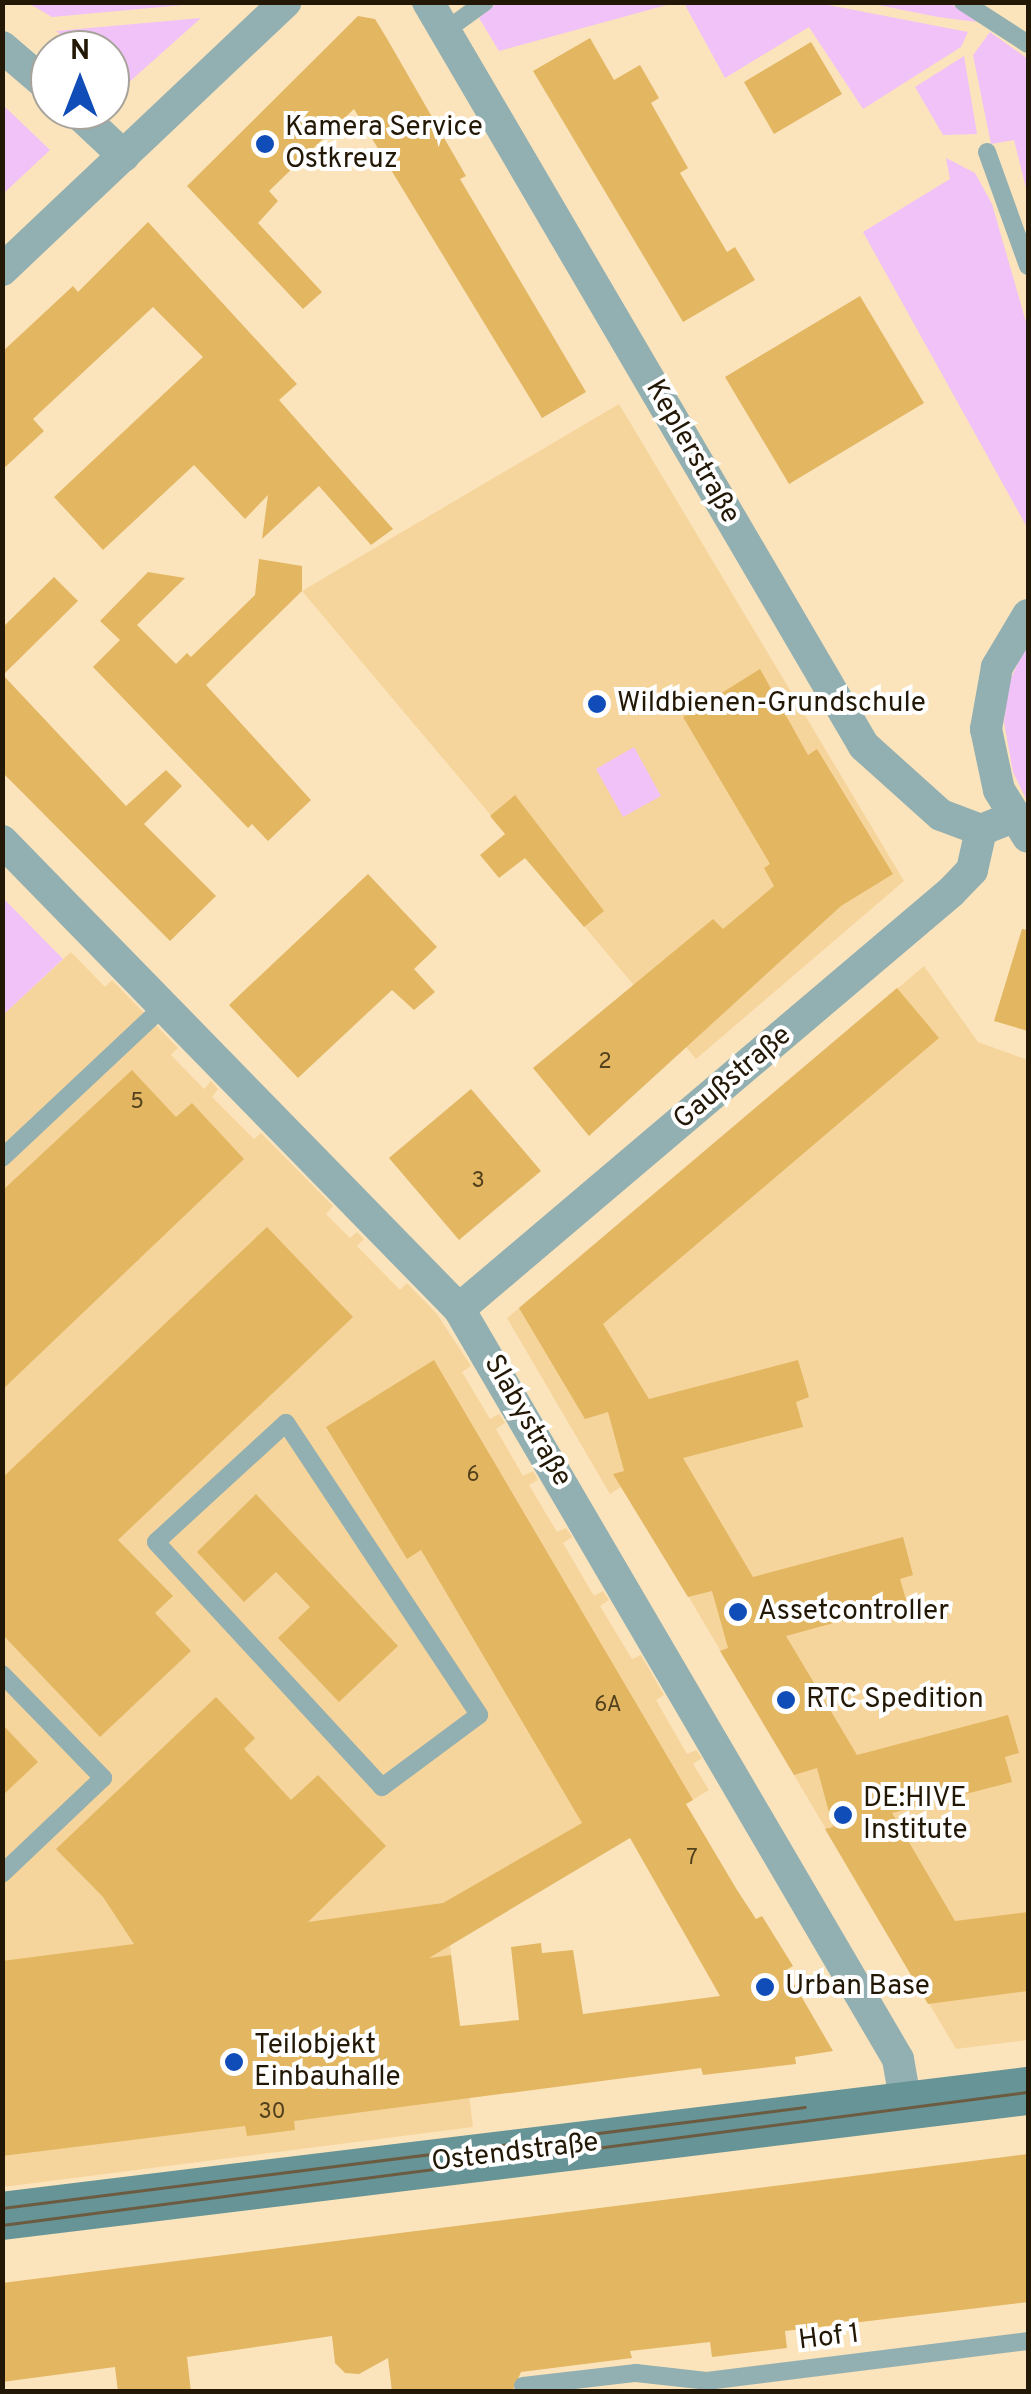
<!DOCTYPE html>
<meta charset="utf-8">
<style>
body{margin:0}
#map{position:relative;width:1031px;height:2394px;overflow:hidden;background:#fbe4bc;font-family:Overpass,sans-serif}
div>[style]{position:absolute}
.built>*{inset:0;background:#f6d59c}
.green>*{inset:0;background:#f0c2f8}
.building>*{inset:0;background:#e3b662}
.lane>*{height:18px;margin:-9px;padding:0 9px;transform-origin:9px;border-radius:9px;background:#92afb1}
.street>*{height:32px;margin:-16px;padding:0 16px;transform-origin:16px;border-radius:16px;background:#92afb1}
.secondary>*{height:48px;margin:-24px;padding:0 24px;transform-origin:24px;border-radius:24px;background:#679496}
.tram>*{height:2.5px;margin:-1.25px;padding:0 1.25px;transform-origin:1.25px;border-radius:1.25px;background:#6a5b41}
.dots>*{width:28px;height:28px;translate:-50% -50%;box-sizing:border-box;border:5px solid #fff;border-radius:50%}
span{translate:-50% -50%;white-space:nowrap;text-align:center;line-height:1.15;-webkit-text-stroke:8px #fff;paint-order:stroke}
.number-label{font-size:22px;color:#53401c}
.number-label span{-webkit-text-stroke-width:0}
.poi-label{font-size:28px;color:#231805}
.left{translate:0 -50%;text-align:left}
.street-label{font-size:28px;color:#231805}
.frame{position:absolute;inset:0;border:5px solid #231805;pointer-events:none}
.north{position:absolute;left:30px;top:30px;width:100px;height:100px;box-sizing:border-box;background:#fff;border:2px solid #a7a39b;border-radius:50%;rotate:0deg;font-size:28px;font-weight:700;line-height:40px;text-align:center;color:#231805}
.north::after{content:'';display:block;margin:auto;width:35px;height:45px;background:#114db8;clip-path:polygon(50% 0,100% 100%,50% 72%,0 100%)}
</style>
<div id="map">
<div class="built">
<div style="clip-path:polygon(619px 404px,904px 881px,696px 1059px,302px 591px)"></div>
<div style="clip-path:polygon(71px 952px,105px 987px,112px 980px,178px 1048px,171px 1055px,204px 1089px,211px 1081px,218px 1089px,212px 1097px,254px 1139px,261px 1133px,333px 1206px,326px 1214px,350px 1238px,357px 1232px,364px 1239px,357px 1246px,400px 1290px,407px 1283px,437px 1314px,471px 1366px,462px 1372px,490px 1419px,499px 1414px,505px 1423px,496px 1429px,523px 1476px,533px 1471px,538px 1480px,529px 1485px,557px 1532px,566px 1528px,572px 1537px,563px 1543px,594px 1596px,603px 1591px,609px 1600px,600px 1606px,632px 1659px,641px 1655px,664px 1695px,656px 1700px,687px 1754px,696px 1750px,702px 1758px,693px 1764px,709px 1790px,450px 1945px,473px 2127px,3px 2187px,3px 1015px)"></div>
<div style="clip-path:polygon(924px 966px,978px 1042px,1028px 1060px,1028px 2040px,956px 2049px,681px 1584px,621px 1487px,610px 1494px,507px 1318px)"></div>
</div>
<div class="green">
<div style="clip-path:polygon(28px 3px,28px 2px,205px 3px,52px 17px)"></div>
<div style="clip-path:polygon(497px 3px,674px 3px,499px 51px,479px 18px)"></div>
<div style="clip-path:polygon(684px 3px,818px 3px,968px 32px,961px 47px,863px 109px,809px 27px,725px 78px)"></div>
<div style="clip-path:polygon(868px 3px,950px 3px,977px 22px,938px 17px)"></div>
<div style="clip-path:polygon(201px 18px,127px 84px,110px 71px,110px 50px,81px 50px,56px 31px)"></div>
<div style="clip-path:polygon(990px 32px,1028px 59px,1028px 196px,1014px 140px,991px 144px,973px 55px)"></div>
<div style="clip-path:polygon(964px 56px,977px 134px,943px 135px,915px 87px)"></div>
<div style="clip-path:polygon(3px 105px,50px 150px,3px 194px)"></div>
<div style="clip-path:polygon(946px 158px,975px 173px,992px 204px,1028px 329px,1028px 529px,863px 232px,950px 179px)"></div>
<div style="clip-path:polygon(1028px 640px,1028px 803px,1013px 772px,1004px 722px,1009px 683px)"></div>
<div style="clip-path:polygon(634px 747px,661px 796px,623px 817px,596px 769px)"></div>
<div style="clip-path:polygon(3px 898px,63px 959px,3px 1015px)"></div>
</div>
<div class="building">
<div style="clip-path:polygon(358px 16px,375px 19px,386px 37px,466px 176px,460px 179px,586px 392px,542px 418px,354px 109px,269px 191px,278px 201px,258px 223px,322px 292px,303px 309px,187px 186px)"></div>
<div style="clip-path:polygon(590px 38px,614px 80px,640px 65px,659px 98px,651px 103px,688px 168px,680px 173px,727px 252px,735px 247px,755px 280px,683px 322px,533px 71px)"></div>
<div style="clip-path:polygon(811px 42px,842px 94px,774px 134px,744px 82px)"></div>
<div style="clip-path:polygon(148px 222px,297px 384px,279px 400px,393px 529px,371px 545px,319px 486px,262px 539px,268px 495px,245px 519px,194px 465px,103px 550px,54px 497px,203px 357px,153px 307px,33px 419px,44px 431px,2px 470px,2px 352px,73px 286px,78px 292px)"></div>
<div style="clip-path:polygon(860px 296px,924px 403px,789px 484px,725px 377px)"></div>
<div style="clip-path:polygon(259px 559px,302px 566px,302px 591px,206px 685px,311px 800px,268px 841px,252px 824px,248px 828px,93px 667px,120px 640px,100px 621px,148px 572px,185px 578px,137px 625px,176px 664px,187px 653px,191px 657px,255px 595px)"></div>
<div style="clip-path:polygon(54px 577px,78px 601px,3px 675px,126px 806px,166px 770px,182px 786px,144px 824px,216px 896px,170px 941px,2px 772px,2px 628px)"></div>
<div style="clip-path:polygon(760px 669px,808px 755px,817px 749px,893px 874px,841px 906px,589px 1136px,533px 1068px,713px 919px,723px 929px,774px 886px,764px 868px,770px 864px,683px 717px)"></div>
<div style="clip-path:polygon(515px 795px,604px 911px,584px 927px,525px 858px,499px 878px,480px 855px,505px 834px,490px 816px)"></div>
<div style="clip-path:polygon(368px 874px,437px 947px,414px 969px,435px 992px,414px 1010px,392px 990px,298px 1078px,229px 1005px)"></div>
<div style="clip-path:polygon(1022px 929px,1028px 930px,1028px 1031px,994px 1021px)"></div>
<div style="clip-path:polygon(897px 988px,939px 1038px,603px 1324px,649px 1399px,798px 1360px,809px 1397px,796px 1402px,803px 1427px,683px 1458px,753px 1577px,903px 1537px,913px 1575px,900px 1579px,907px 1603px,786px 1636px,857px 1755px,1008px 1715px,1019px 1753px,1005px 1757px,1012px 1782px,892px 1813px,955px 1921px,1028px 1912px,1028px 1991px,928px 2004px,825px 1829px,833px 1827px,817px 1768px,794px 1775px,720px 1651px,728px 1648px,712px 1591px,688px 1597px,613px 1474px,624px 1471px,608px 1412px,585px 1419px,519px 1308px)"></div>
<div style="clip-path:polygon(132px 1070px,176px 1117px,192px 1103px,244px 1159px,2px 1390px,2px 1191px)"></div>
<div style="clip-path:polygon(471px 1089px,541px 1171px,459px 1240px,389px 1158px)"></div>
<div style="clip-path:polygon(267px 1227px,353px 1317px,118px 1540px,173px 1596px,155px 1613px,191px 1651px,100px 1737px,2px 1634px,2px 1478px)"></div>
<div style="clip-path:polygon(evenodd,434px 1360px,693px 1800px,686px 1804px,737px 1890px,756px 1919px,762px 1916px,793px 1966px,786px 1970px,833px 2051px,795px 2057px,796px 2064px,703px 2075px,701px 2068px,294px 2121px,295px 2130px,247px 2136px,245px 2126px,2px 2156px,2px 1961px,134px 1944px,103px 1897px,56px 1849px,216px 1697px,255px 1738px,244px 1749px,291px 1800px,318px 1775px,386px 1846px,308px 1922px,443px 1903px,582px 1823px,421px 1550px,407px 1559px,326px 1427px,434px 1360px,630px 1838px,720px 1996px,583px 2014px,573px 1950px,542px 1953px,541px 1943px,511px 1947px,519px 2020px,460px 2026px,451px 1955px,429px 1958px,630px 1838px)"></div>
<div style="clip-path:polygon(256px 1494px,398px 1646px,339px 1702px,278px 1638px,310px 1607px,276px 1572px,244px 1602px,197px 1552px)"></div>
<div style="clip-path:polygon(2px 1724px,38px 1762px,2px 1796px)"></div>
<div style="clip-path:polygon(1028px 2154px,1028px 2302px,785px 2331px,787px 2348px,712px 2357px,710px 2342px,630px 2351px,632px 2358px,521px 2372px,512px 2392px,392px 2392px,388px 2358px,359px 2374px,345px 2373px,335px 2363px,332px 2336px,187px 2357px,191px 2392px,118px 2392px,115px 2367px,2px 2382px,2px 2283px)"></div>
</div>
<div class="lane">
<div style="left:963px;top:2px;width:77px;rotate:32.9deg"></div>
<div style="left:445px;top:31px;width:49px;rotate:-35.9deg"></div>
<div style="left:987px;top:152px;width:121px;rotate:70.2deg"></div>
<div style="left:2px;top:1158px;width:222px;rotate:-43.2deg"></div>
<div style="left:286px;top:1423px;width:350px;rotate:56.5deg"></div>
<div style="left:479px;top:1715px;width:121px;rotate:143.4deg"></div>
<div style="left:382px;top:1787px;width:333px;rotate:-132.7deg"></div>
<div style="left:156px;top:1542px;width:176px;rotate:-42.5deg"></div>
<div style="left:2px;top:1674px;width:145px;rotate:45.8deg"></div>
<div style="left:103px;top:1778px;width:139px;rotate:136.5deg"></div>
<div style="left:523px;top:2386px;width:114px;rotate:-6.6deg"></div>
<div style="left:636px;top:2373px;width:71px;rotate:6.4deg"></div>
<div style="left:707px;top:2381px;width:323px;rotate:-7.1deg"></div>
</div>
<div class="street">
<div style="left:428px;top:2px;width:862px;rotate:59.63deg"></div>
<div style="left:864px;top:746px;width:103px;rotate:41.9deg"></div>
<div style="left:941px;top:815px;width:43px;rotate:20.6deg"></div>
<div style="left:981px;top:830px;width:35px;rotate:-22deg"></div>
<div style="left:2px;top:47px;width:63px;rotate:40.5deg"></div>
<div style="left:75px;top:110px;width:67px;rotate:43.2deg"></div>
<div style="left:2px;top:270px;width:390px;rotate:-43.4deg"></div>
<div style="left:1028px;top:615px;width:61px;rotate:120.8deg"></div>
<div style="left:997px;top:667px;width:63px;rotate:100.1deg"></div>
<div style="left:986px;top:729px;width:62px;rotate:78deg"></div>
<div style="left:999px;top:790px;width:55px;rotate:58.3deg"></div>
<div style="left:2px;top:841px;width:654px;rotate:45.68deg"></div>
<div style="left:459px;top:1309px;width:869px;rotate:59.66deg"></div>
<div style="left:898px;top:2059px;width:47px;rotate:80.1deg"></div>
<div style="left:459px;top:1309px;width:645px;rotate:-40.28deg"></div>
<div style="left:951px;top:892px;width:30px;rotate:-46deg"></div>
<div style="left:972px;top:870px;width:41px;rotate:-77.3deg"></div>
</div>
<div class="secondary">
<div style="left:2px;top:2216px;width:1034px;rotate:-6.95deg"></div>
</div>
<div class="tram">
<div style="left:2px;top:2208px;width:809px;rotate:-7.17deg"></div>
<div style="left:2px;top:2225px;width:1035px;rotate:-7.39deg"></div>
</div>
<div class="dots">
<div style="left:265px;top:144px;background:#114db8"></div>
<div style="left:597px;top:704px;background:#114db8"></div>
<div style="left:738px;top:1612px;background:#114db8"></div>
<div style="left:786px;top:1700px;background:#114db8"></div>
<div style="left:843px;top:1815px;background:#114db8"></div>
<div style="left:765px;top:1987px;background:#114db8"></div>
<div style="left:234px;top:2062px;background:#114db8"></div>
</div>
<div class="number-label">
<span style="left:605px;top:1063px">2</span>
<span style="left:137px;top:1103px">5</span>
<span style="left:478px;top:1182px">3</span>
<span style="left:473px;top:1476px">6</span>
<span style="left:608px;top:1706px">6A</span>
<span style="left:692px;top:1859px">7</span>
<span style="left:272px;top:2113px">30</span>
</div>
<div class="poi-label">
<span class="left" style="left:285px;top:144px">Kamera Service<br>Ostkreuz</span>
<span class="left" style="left:617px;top:704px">Wildbienen-Grundschule</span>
<span class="left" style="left:758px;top:1612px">Assetcontroller</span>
<span class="left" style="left:806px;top:1700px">RTC Spedition</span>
<span class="left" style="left:863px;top:1815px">DE:HIVE<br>Institute</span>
<span class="left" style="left:785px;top:1987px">Urban Base</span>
<span class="left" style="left:254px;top:2062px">Teilobjekt<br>Einbauhalle</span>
</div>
<div class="street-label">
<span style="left:692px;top:452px;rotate:60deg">Keplerstraße</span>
<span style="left:733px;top:1078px;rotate:-40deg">Gaußstraße</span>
<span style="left:527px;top:1421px;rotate:60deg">Slabystraße</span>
<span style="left:515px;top:2153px;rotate:-7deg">Ostendstraße</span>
<span style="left:829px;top:2338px;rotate:-7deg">Hof 1</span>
</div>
<div class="frame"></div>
<div class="north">N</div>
</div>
